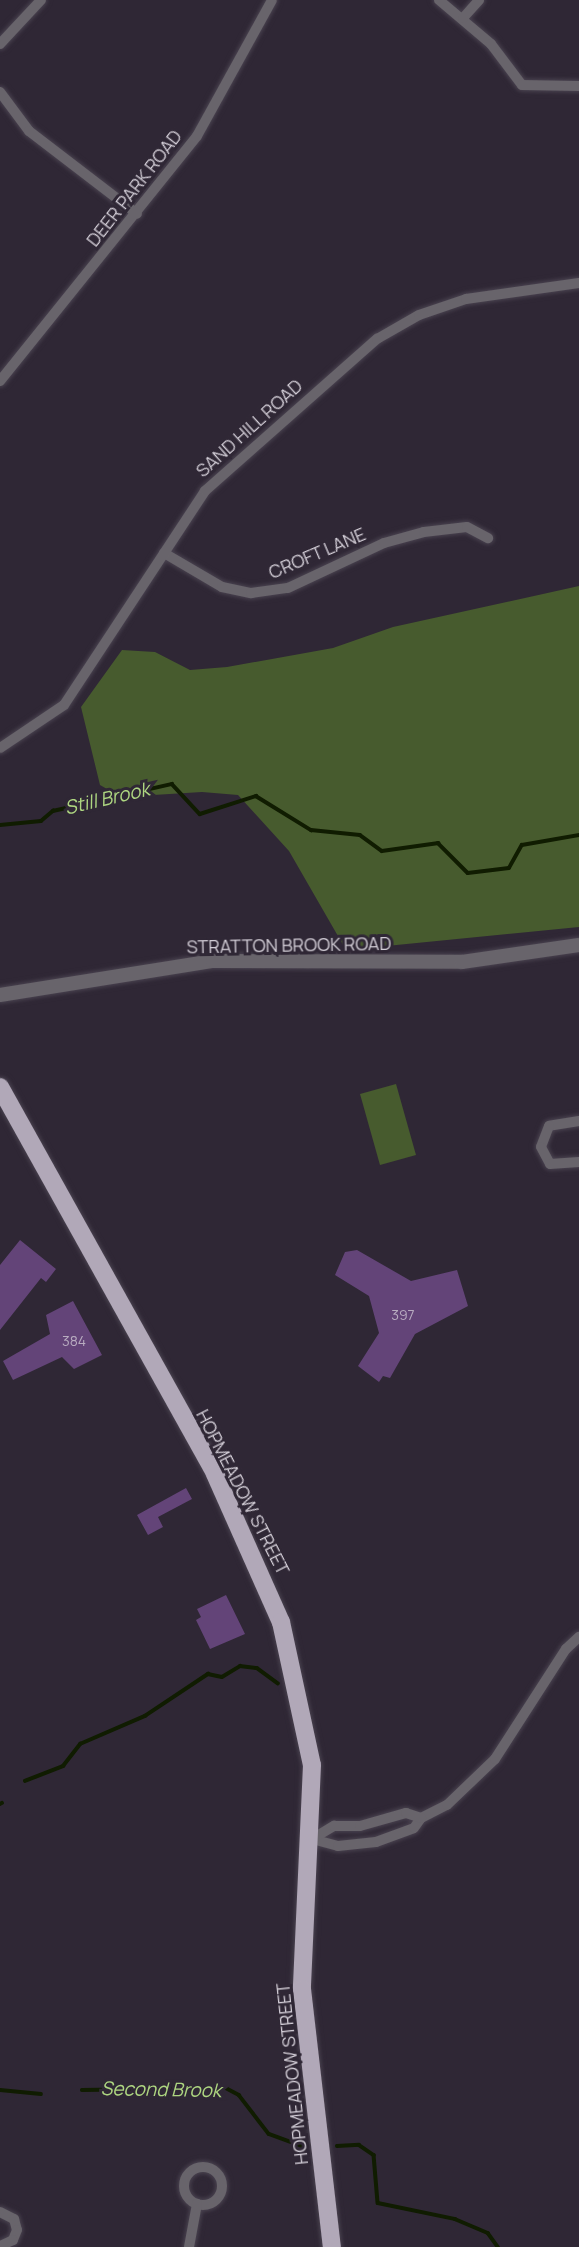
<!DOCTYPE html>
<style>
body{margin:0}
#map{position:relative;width:579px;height:2247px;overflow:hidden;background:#2f2735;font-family:Manrope,sans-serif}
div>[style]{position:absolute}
.green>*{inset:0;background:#475b2e}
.stream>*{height:3.5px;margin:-1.75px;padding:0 1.75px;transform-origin:1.75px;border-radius:1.75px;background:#101c01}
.building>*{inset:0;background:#634478}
.roads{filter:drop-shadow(0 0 2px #49424f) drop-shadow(0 0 2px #49424f)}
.minor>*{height:10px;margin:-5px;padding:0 5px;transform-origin:5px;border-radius:5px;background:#68646b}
.minor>.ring{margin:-5px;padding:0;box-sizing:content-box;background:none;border:10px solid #68646b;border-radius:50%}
.tertiary>*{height:14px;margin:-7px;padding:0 7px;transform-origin:7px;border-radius:7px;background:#68646b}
.trunk>*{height:18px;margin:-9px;padding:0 9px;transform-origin:9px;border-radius:9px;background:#b1a8b8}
span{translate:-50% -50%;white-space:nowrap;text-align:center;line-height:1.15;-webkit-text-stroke:6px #2f2735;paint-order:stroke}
.number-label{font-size:14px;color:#b8acc0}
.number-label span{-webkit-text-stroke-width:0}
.street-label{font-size:18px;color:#d4cfd8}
.water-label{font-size:19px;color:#aed681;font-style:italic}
</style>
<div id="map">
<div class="green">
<div style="clip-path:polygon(579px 586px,579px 927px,346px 950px,289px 851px,238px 795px,202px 792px,121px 797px,100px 785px,81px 707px,122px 650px,155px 652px,190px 670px,227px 667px,333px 648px,393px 627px)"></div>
<div style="clip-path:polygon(396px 1084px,416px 1155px,380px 1165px,360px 1094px)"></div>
</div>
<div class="stream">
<div style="left:0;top:825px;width:41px;rotate:-5.6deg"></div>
<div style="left:41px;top:821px;width:16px;rotate:-40deg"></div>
<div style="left:53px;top:811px;width:122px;rotate:-12.8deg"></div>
<div style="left:172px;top:784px;width:41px;rotate:47deg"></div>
<div style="left:200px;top:814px;width:59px;rotate:-17.8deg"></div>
<div style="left:256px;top:796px;width:65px;rotate:31.7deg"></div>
<div style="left:311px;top:830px;width:49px;rotate:5.8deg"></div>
<div style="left:360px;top:835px;width:27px;rotate:36deg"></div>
<div style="left:382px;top:851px;width:57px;rotate:-8.1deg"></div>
<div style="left:438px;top:843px;width:42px;rotate:45deg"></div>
<div style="left:468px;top:873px;width:41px;rotate:-7deg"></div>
<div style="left:509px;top:868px;width:26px;rotate:-61deg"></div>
<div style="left:522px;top:845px;width:58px;rotate:-10deg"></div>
<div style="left:25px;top:1781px;width:41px;rotate:-21.5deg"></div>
<div style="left:63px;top:1766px;width:28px;rotate:-52deg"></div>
<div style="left:80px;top:1744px;width:71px;rotate:-23.3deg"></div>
<div style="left:145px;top:1716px;width:76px;rotate:-33.7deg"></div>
<div style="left:208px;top:1674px;width:14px;rotate:12deg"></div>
<div style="left:222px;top:1677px;width:21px;rotate:-31deg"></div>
<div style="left:240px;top:1666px;width:17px;rotate:7deg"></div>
<div style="left:257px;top:1668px;width:26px;rotate:36deg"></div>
<div style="left:0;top:1804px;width:2px;rotate:-27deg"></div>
<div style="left:0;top:2090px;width:41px;rotate:5.6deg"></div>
<div style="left:82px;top:2090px;width:144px;rotate:-0.8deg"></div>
<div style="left:226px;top:2088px;width:15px;rotate:28deg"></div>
<div style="left:239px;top:2095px;width:49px;rotate:52.4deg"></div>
<div style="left:269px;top:2134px;width:35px;rotate:20deg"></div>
<div style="left:337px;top:2146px;width:22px;rotate:-3deg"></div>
<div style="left:359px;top:2145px;width:18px;rotate:34deg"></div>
<div style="left:374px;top:2155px;width:48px;rotate:85.2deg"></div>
<div style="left:378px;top:2203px;width:79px;rotate:11.7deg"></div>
<div style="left:455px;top:2219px;width:36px;rotate:23deg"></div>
<div style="left:488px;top:2233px;width:17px;rotate:54deg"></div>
</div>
<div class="building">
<div style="clip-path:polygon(20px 1240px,56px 1269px,46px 1282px,41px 1278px,0 1330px,0 1265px)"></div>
<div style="clip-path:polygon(357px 1250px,411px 1281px,457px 1270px,468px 1306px,415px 1334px,390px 1378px,383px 1376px,379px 1382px,358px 1366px,379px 1333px,369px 1296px,335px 1275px,345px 1252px)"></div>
<div style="clip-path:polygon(73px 1301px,102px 1355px,74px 1369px,62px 1357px,13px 1380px,3px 1361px,50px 1334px,46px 1315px)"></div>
<div style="clip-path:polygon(186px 1488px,192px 1499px,158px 1517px,163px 1527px,148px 1535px,137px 1515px)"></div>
<div style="clip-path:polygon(226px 1595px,245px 1634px,210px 1649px,196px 1620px,201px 1617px,197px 1609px)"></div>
</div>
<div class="roads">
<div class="minor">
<div style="left:439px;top:0;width:68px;rotate:40.2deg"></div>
<div style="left:491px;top:44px;width:51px;rotate:52.9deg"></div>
<div style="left:522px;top:85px;width:57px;rotate:1deg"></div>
<div style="left:463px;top:18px;width:24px;rotate:-48deg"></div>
<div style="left:0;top:44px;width:60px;rotate:-47deg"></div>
<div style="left:0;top:92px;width:49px;rotate:53.4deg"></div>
<div style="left:29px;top:131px;width:136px;rotate:37.5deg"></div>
<div style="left:0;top:381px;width:314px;rotate:-51.2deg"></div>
<div style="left:197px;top:136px;width:155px;rotate:-61.1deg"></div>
<div style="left:164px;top:553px;width:67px;rotate:30.4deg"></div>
<div style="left:222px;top:587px;width:30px;rotate:12deg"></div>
<div style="left:251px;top:593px;width:37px;rotate:-8deg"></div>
<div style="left:288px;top:588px;width:106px;rotate:-25.1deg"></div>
<div style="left:384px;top:543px;width:41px;rotate:-15.4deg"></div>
<div style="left:424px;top:532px;width:43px;rotate:-6.6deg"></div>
<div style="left:467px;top:527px;width:24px;rotate:28deg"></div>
<div style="left:0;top:748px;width:77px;rotate:-33.9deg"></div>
<div style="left:64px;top:705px;width:256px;rotate:-56.6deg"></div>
<div style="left:205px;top:491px;width:230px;rotate:-41.5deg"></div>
<div style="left:377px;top:339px;width:48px;rotate:-29.7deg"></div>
<div style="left:419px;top:315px;width:50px;rotate:-18.8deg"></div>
<div style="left:466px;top:299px;width:114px;rotate:-8.1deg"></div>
<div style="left:579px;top:1121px;width:30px;rotate:171deg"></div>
<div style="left:549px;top:1126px;width:22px;rotate:111deg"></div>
<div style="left:541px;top:1147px;width:19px;rotate:62deg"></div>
<div style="left:550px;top:1164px;width:29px;rotate:-4deg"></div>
<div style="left:312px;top:1839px;width:27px;rotate:15deg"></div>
<div style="left:338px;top:1846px;width:38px;rotate:-6deg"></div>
<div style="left:376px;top:1842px;width:40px;rotate:-20.2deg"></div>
<div style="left:414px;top:1828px;width:12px;rotate:-55deg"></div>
<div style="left:421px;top:1818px;width:29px;rotate:-27deg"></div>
<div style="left:447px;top:1805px;width:66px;rotate:-43.8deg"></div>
<div style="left:495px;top:1759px;width:131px;rotate:-57.2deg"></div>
<div style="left:566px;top:1649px;width:18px;rotate:-43deg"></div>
<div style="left:312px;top:1839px;width:26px;rotate:-31deg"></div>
<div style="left:334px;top:1826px;width:26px"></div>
<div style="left:360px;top:1826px;width:48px;rotate:-15.8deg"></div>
<div style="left:406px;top:1813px;width:16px;rotate:18deg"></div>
<div class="ring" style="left:184px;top:2167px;width:28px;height:28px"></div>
<div style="left:0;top:2212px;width:16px;rotate:27deg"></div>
<div style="left:14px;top:2219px;width:11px;rotate:75deg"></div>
<div style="left:17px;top:2230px;width:11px;rotate:112deg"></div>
<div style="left:13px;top:2240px;width:14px;rotate:155deg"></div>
<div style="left:189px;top:2247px;width:44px;rotate:-79.5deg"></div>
</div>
<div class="tertiary">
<div style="left:0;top:995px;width:216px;rotate:-9.1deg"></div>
<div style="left:213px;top:961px;width:249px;rotate:0.2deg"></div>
<div style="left:462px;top:962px;width:118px;rotate:-8.3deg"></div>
</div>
<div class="trunk">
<div style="left:0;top:1087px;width:443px;rotate:60.9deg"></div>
<div style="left:215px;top:1474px;width:162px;rotate:66deg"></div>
<div style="left:281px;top:1622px;width:146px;rotate:77.8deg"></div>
<div style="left:312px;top:1765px;width:224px;rotate:92.6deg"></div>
<div style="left:302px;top:1989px;width:260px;rotate:83.4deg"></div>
</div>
</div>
<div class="number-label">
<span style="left:403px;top:1315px">397</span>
<span style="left:74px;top:1341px">384</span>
</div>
<div class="street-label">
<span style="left:134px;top:188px;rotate:-52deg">DEER PARK ROAD</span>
<span style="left:249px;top:428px;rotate:-42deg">SAND HILL ROAD</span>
<span style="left:317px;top:553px;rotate:-23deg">CROFT LANE</span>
<span style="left:289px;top:945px;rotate:-1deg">STRATTON BROOK ROAD</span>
<span style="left:243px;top:1492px;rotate:63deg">HOPMEADOW STREET</span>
<span style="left:292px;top:2074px;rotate:-96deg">HOPMEADOW STREET</span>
</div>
<div class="water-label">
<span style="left:107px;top:799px;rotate:-13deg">Still Brook</span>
<span style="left:161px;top:2090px;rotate:1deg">Second Brook</span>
</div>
</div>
